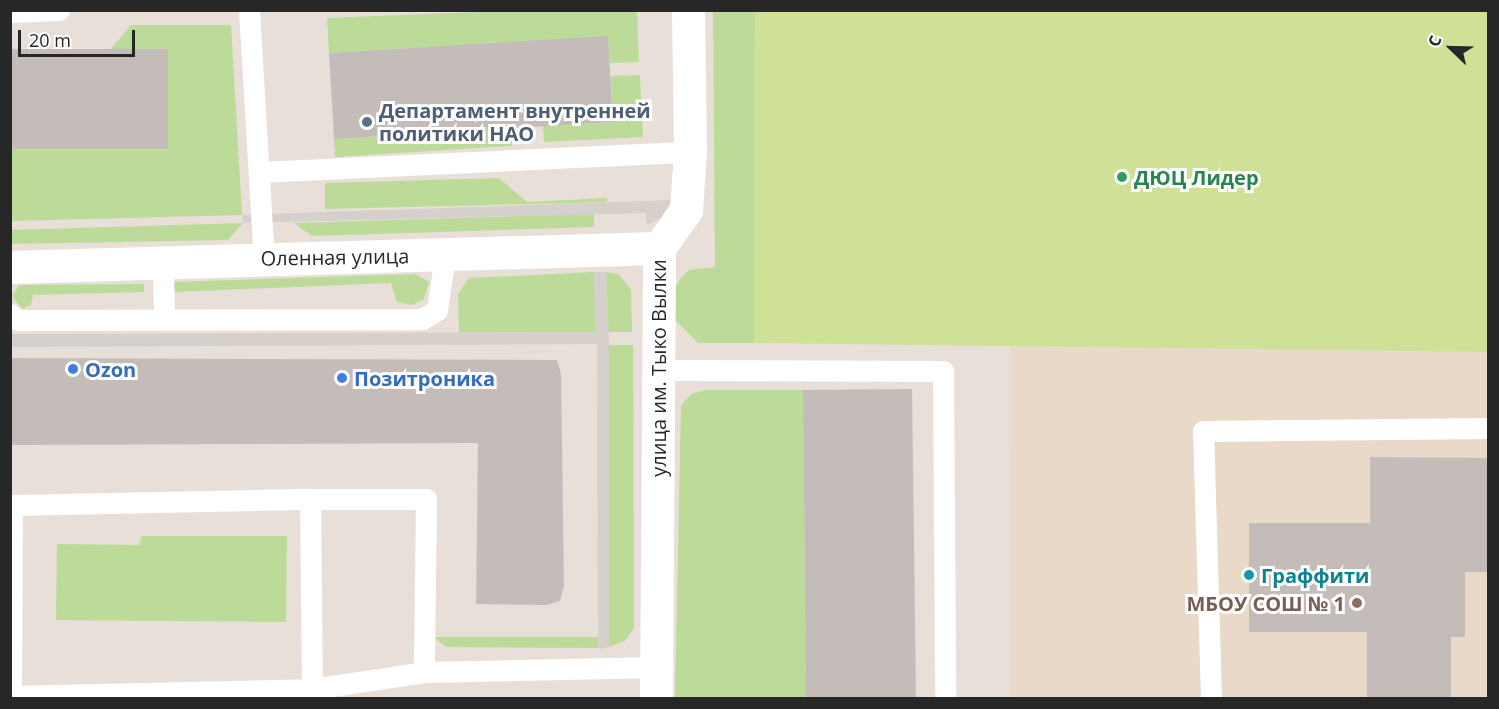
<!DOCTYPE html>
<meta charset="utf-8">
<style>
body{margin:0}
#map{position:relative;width:1499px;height:709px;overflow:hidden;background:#e8dfd9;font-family:"Open Sans",sans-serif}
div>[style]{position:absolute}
.education>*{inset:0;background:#e9d9c9}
.green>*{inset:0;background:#bcdb99}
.pitch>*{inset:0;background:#cfe196}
.plaza>*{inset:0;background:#d5d0cb}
.building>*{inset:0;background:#c3bcb9}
.service>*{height:21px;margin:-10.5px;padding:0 10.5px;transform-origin:10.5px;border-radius:10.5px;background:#fff}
.tertiary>*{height:33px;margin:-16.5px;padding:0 16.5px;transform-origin:16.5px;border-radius:16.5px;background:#fff}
.dots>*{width:16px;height:16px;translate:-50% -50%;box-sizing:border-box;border:3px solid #fff;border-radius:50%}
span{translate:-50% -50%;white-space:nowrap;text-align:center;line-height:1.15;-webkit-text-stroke:6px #fff;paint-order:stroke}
.service-label{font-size:20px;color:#4e5e75;font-weight:700}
.left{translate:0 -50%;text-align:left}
.leisure-label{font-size:20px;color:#27864d;font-weight:700}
.street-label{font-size:20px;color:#272727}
.shop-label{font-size:20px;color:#366cbe;font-weight:700}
.culture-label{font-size:20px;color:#0d838f;font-weight:700}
.education-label{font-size:20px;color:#785e54;font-weight:700}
.right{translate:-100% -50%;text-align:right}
.frame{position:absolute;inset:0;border:12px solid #272727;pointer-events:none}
.north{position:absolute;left:1421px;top:18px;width:60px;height:60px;-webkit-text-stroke:4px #fff;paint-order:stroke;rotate:293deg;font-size:16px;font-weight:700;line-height:24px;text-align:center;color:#272727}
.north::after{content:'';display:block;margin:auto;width:21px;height:27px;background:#272727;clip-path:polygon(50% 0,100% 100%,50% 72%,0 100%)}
.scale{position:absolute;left:18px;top:30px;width:117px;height:27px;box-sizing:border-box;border:3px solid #272727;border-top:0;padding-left:8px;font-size:18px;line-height:21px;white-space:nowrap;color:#272727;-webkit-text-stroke:4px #fff;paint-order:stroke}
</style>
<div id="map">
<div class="education">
<div style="clip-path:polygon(1011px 347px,1488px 352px,1488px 698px,1010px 698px)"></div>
</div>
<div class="green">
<div style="clip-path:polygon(501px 11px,637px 11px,639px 62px,610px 63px,608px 37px,329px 53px,327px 18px)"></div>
<div style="clip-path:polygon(713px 11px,755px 11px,754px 343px,698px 343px,675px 320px,675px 288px,681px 278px,689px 270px,715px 267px)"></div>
<div style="clip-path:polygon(131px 25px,231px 25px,242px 215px,11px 221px,10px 149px,168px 149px,168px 49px,111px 49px)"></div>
<div style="clip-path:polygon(640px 75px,643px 137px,544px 142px,543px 126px,613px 122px,611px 76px)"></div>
<div style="clip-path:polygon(511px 128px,512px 146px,335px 157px,334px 139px)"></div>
<div style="clip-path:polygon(499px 178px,527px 202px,607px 198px,607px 202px,325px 209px,325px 183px)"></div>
<div style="clip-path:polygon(594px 214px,594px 227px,312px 236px,294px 223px)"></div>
<div style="clip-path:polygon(243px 223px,228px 240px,11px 244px,11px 230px)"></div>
<div style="clip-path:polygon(594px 272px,596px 332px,459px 332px,458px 294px,469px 278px)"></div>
<div style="clip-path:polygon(606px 272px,618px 274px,631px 289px,632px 332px,608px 332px)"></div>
<div style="clip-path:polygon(415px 274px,429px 282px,424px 299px,412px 305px,397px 302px,391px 283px,172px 292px,172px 282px)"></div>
<div style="clip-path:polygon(144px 284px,144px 292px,33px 295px,31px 305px,22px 309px,12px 296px,19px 285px)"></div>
<div style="clip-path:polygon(608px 345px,633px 345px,634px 628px,626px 640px,609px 647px)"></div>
<div style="clip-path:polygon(706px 390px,803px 390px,806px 698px,675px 698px,681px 406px,691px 394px)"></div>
<div style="clip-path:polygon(142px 536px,287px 536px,286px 622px,56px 620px,57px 544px,139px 545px)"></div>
<div style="clip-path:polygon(434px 637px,598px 637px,598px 648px,446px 647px)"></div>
</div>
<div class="pitch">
<div style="clip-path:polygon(755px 11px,1488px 11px,1488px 352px,754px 343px)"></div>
</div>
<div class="plaza">
<div style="clip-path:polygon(672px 200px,661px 218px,647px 225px,646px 213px,243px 223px,242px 215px)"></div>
<div style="clip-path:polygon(594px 272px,606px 272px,609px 338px,609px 647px,602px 649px,598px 648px,597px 344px,11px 347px,11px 334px,595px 332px)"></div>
</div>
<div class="building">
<div style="clip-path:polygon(608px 36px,613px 122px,334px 139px,329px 53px)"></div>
<div style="clip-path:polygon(10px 49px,168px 49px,168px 149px,10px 149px)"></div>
<div style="clip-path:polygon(10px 358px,557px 360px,561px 374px,564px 586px,560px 601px,547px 605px,476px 604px,478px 443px,10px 445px)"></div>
<div style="clip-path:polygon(912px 389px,916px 698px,806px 698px,803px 390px)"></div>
<div style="clip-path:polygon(1370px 457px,1488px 458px,1488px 572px,1465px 572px,1465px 637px,1451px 637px,1451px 698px,1367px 698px,1367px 632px,1249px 632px,1249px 523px,1370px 523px)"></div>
</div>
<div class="service">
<div style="left:249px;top:10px;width:249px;rotate:86.6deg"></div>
<div style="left:10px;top:12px;width:49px;rotate:-2.3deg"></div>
<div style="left:259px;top:172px;width:431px;rotate:-2.7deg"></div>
<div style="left:163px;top:262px;width:57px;rotate:89deg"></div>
<div style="left:10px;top:314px;width:10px;rotate:37deg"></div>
<div style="left:18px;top:320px;width:404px;rotate:-0.1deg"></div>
<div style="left:422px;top:319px;width:17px;rotate:-31deg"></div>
<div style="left:437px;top:310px;width:56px;rotate:-81.7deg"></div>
<div style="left:658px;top:370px;width:285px;rotate:0.2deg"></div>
<div style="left:943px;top:371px;width:327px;rotate:89.6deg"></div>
<div style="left:310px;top:499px;width:116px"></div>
<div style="left:426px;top:499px;width:173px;rotate:90.7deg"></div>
<div style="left:11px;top:696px;width:301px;rotate:-1.3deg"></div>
<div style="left:312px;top:689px;width:113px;rotate:-8.6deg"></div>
<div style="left:424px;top:672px;width:233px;rotate:-1.2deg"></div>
<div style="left:11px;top:698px;width:193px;rotate:-89.7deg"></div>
<div style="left:12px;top:505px;width:298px;rotate:-1.2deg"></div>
<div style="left:310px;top:499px;width:190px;rotate:89.4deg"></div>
<div style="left:1211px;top:698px;width:267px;rotate:-91.7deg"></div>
<div style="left:1203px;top:431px;width:285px;rotate:-0.6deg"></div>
</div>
<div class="tertiary">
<div style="left:10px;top:267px;width:649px;rotate:-1.68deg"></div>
<div style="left:656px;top:698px;width:450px;rotate:-89.6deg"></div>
<div style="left:659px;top:248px;width:47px;rotate:-54.6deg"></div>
<div style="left:686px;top:210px;width:58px;rotate:-86.1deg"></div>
<div style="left:690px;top:152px;width:142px;rotate:-90.8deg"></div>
</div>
<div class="dots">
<div style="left:367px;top:122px;background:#5c6f8a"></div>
<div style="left:1122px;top:177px;background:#2e9e5b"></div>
<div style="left:73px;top:369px;background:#3f7fe0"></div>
<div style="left:342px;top:378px;background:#3f7fe0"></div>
<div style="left:1249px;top:575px;background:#0f9aa8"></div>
<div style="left:1357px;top:603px;background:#8d6e63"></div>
</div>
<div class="service-label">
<span class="left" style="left:379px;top:122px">Департамент внутренней<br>политики НАО</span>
</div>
<div class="leisure-label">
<span class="left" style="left:1134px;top:177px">ДЮЦ Лидер</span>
</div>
<div class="street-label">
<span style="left:335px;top:257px;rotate:-1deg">Оленная улица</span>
<span style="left:658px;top:368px;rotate:-90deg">улица им. Тыко Вылки</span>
</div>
<div class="shop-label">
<span class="left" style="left:85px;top:369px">Ozon</span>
<span class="left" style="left:354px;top:378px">Позитроника</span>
</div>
<div class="culture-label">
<span class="left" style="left:1261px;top:575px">Граффити</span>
</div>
<div class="education-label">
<span class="right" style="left:1345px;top:603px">МБОУ СОШ № 1</span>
</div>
<div class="frame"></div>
<div class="north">С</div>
<div class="scale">20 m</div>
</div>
